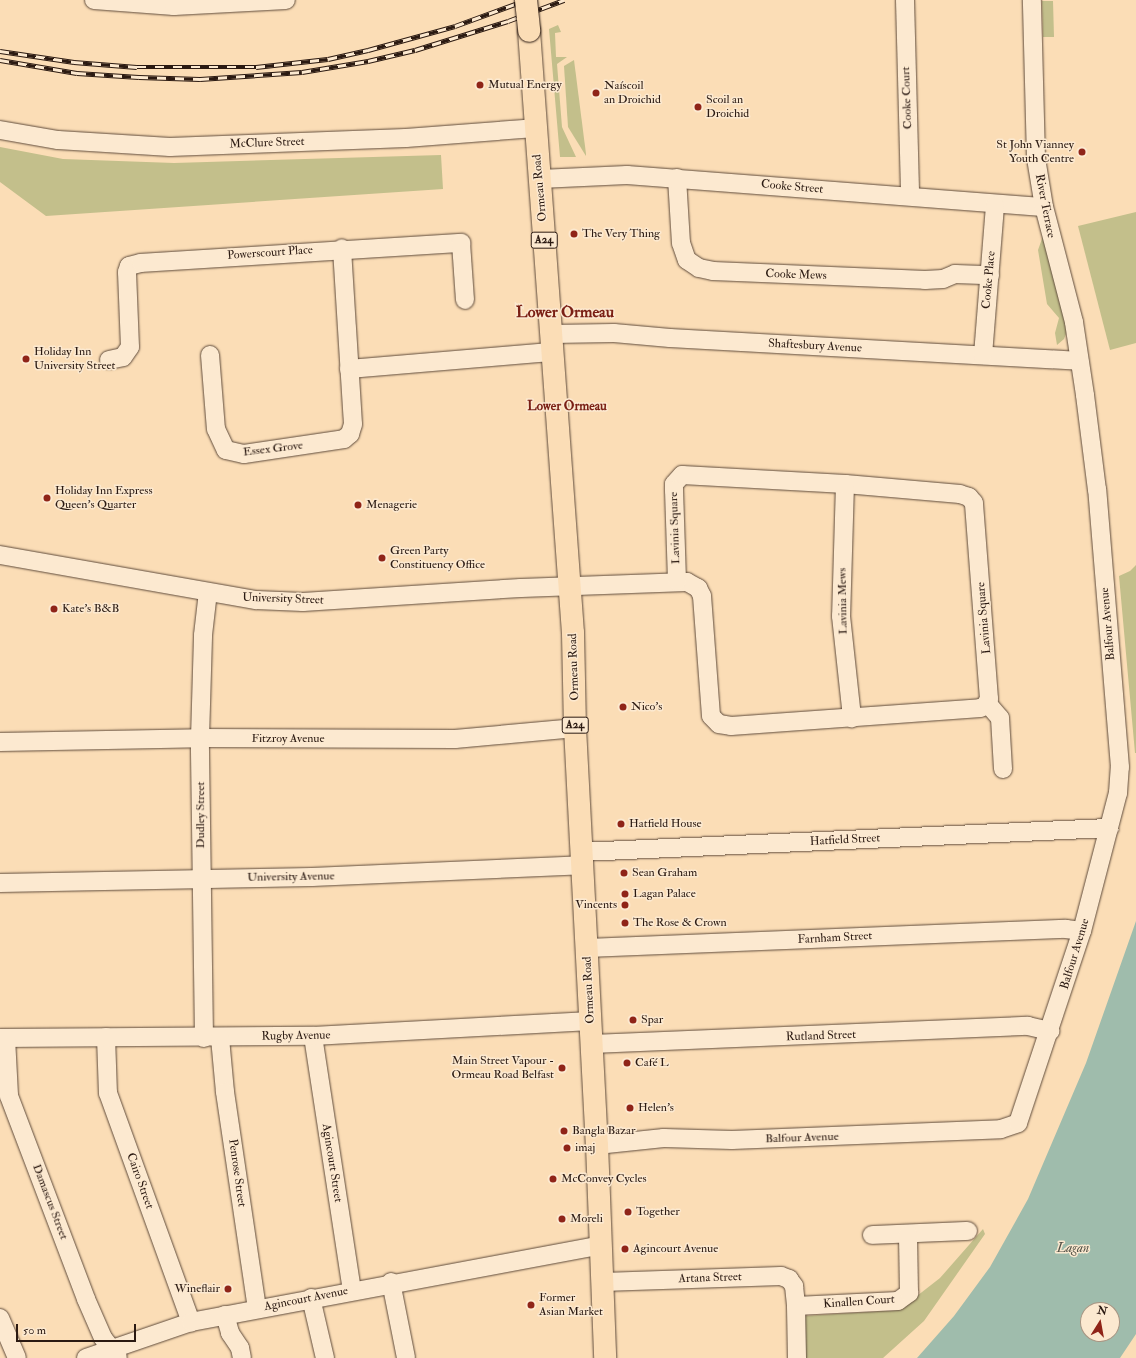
<!DOCTYPE html>
<meta charset="utf-8">
<style>
body{margin:0}
#map{position:relative;width:1136px;height:1358px;overflow:hidden;background:#fbddb6;font-family:"IM FELL Double Pica",serif}
div>[style]{position:absolute}
.green>*{inset:0;background:#c3bf8b}
.water>*{inset:0;background:#9fbcac}
.roads{filter:drop-shadow(0 0 1px #5f4b3b) drop-shadow(0 0 1px #5f4b3b)}
.minor>*{height:18px;margin:-9px;padding:0 9px;transform-origin:9px;border-radius:9px;background:#fce9d0}
.major>*{height:22px;margin:-11px;padding:0 11px;transform-origin:11px;border-radius:11px;background:#fbddb6}
.rail>*{height:4.5px;margin-top:-2.25px;transform-origin:0;background:repeating-linear-gradient(90deg,#fce9d0 0 9px,#2b1a12 0 18px);box-sizing:border-box;border-block:1px solid #2b1a12}
.bridges{filter:drop-shadow(0 0 1px #2b1a12) drop-shadow(0 0 1px #2b1a12)}
.major-bridge>*{height:22px;margin:-11px;padding:0 11px;transform-origin:11px;border-radius:11px;background:#fbddb6}
.dots>*{width:11px;height:11px;translate:-50% -50%;box-sizing:border-box;border:2px solid #fce9d0;border-radius:50%}
span{translate:-50% -50%;white-space:nowrap;text-align:center;line-height:1.15;-webkit-text-stroke:3px #fce9d0;paint-order:stroke}
.shield-label span{padding:1px 3px;background:#fce9d0;border:1px solid;border-radius:3px;-webkit-text-stroke-width:0}
.shield-label{font-size:11px;color:#2b1a12;font-weight:700}
.poi-label{font-size:12px;color:#2b1a12}
.left{translate:0 -50%;text-align:left}
.right{translate:-100% -50%;text-align:right}
.street-label{font-size:12px;color:#2b1a12}
.neighbourhood-label{font-size:13px;color:#7a1f14;font-weight:700}
.water-label{font-size:13px;color:#545348;font-style:italic}
.district-label{font-size:16px;color:#7a1f14;font-weight:700}
.north{position:absolute;left:1080px;top:1302px;width:40px;height:40px;box-sizing:border-box;background:#fce9d0;border:1px solid #a89684;border-radius:50%;rotate:11deg;font-size:11px;font-weight:700;line-height:16px;text-align:center;color:#2b1a12}
.north::after{content:'';display:block;margin:auto;width:14px;height:18px;background:#8f2418;clip-path:polygon(50% 0,100% 100%,50% 72%,0 100%)}
.scale{position:absolute;left:16px;top:1324px;width:120px;height:18px;box-sizing:border-box;border:2px solid #2b1a12;border-top:0;padding-left:5px;font-size:12px;line-height:14px;white-space:nowrap;color:#2b1a12;-webkit-text-stroke:3px #fce9d0;paint-order:stroke}
</style>
<div id="map">
<div class="green">
<div style="clip-path:polygon(1042px 1px,1053px 1px,1054px 37px,1043px 37px)"></div>
<div style="clip-path:polygon(558px 25px,561px 32px,555px 33px,556px 57px,567px 57px,557px 64px,562px 127px,576px 157px,560px 157px,549px 29px)"></div>
<div style="clip-path:polygon(574px 60px,586px 154px,586px 156px,568px 127px,564px 66px)"></div>
<div style="clip-path:polygon(0 147px,63px 159px,174px 163px,441px 155px,443px 189px,46px 216px,0 182px)"></div>
<div style="clip-path:polygon(1136px 212px,1136px 343px,1110px 350px,1078px 226px)"></div>
<div style="clip-path:polygon(1043px 236px,1068px 329px,1064px 339px,1057px 345px,1055px 333px,1059px 318px,1047px 304px,1038px 250px)"></div>
<div style="clip-path:polygon(1136px 565px,1136px 753px,1135px 753px,1119px 576px,1130px 571px)"></div>
<div style="clip-path:polygon(983px 1229px,985px 1234px,924px 1321px,883px 1358px,806px 1358px,803px 1316px,899px 1310px,940px 1278px)"></div>
</div>
<div class="water">
<div style="clip-path:polygon(evenodd,1136px 921px,1136px 1334px,1120px 1358px,917px 1358px,954px 1316px,990px 1267px,1028px 1199px,1086px 1063px,1136px 921px,1088px 1310px,1112px 1310px,1112px 1334px,1088px 1334px,1088px 1310px)"></div>
</div>
<div class="roads">
<div class="minor">
<div style="left:94px;top:0;width:80px;rotate:4.3deg"></div>
<div style="left:174px;top:6px;width:112px;rotate:-3.1deg"></div>
<div style="left:905px;top:0;width:196px;rotate:88.5deg"></div>
<div style="left:0;top:130px;width:59px;rotate:9.8deg"></div>
<div style="left:58px;top:140px;width:112px;rotate:3.6deg"></div>
<div style="left:170px;top:147px;width:236px;rotate:-2.2deg"></div>
<div style="left:406px;top:138px;width:129px;rotate:-4.4deg"></div>
<div style="left:677px;top:178px;width:65px;rotate:86.5deg"></div>
<div style="left:681px;top:243px;width:18px;rotate:71deg"></div>
<div style="left:687px;top:260px;width:14px;rotate:34deg"></div>
<div style="left:699px;top:268px;width:14px;rotate:12deg"></div>
<div style="left:713px;top:271px;width:212px;rotate:2.4deg"></div>
<div style="left:925px;top:280px;width:18px;rotate:-3deg"></div>
<div style="left:943px;top:279px;width:13px;rotate:-23deg"></div>
<div style="left:955px;top:274px;width:35px;rotate:2deg"></div>
<div style="left:540px;top:179px;width:87px;rotate:-2.6deg"></div>
<div style="left:627px;top:175px;width:418px;rotate:4.4deg"></div>
<div style="left:552px;top:334px;width:62px;rotate:-0.9deg"></div>
<div style="left:614px;top:333px;width:56px;rotate:5.1deg"></div>
<div style="left:670px;top:338px;width:410px;rotate:3.2deg"></div>
<div style="left:210px;top:355px;width:74px;rotate:85.4deg"></div>
<div style="left:216px;top:429px;width:23px;rotate:65deg"></div>
<div style="left:226px;top:450px;width:18px;rotate:13deg"></div>
<div style="left:244px;top:454px;width:101px;rotate:-8.5deg"></div>
<div style="left:344px;top:439px;width:8px;rotate:-40deg"></div>
<div style="left:350px;top:434px;width:10px;rotate:-73deg"></div>
<div style="left:353px;top:424px;width:176px;rotate:-93.6deg"></div>
<div style="left:983px;top:355px;width:150px;rotate:-85.4deg"></div>
<div style="left:109px;top:360px;width:14px;rotate:-12deg"></div>
<div style="left:123px;top:357px;width:12px;rotate:-55deg"></div>
<div style="left:130px;top:347px;width:75px;rotate:-92.3deg"></div>
<div style="left:127px;top:272px;width:6px;rotate:-72deg"></div>
<div style="left:129px;top:266px;width:12px;rotate:-14deg"></div>
<div style="left:141px;top:263px;width:321px;rotate:-3.6deg"></div>
<div style="left:461px;top:243px;width:57px;rotate:86deg"></div>
<div style="left:349px;top:369px;width:205px;rotate:-4.8deg"></div>
<div style="left:845px;top:484px;width:132px;rotate:91.7deg"></div>
<div style="left:841px;top:616px;width:103px;rotate:83.8deg"></div>
<div style="left:0;top:555px;width:260px;rotate:10deg"></div>
<div style="left:256px;top:600px;width:47px;rotate:2.4deg"></div>
<div style="left:303px;top:602px;width:218px;rotate:-3.7deg"></div>
<div style="left:521px;top:588px;width:166px;rotate:-2.1deg"></div>
<div style="left:687px;top:582px;width:13px;rotate:29deg"></div>
<div style="left:698px;top:588px;width:9px;rotate:63deg"></div>
<div style="left:702px;top:596px;width:120px;rotate:85.7deg"></div>
<div style="left:711px;top:716px;width:11px;rotate:45deg"></div>
<div style="left:719px;top:724px;width:12px;rotate:9deg"></div>
<div style="left:731px;top:726px;width:250px;rotate:-4.1deg"></div>
<div style="left:980px;top:708px;width:5px;rotate:-22deg"></div>
<div style="left:985px;top:706px;width:8px;rotate:-60deg"></div>
<div style="left:989px;top:699px;width:197px;rotate:-94.4deg"></div>
<div style="left:974px;top:503px;width:8px;rotate:-130deg"></div>
<div style="left:969px;top:497px;width:9px;rotate:-162deg"></div>
<div style="left:960px;top:494px;width:115px;rotate:-175deg"></div>
<div style="left:845px;top:484px;width:163px;rotate:-176.8deg"></div>
<div style="left:682px;top:475px;width:12px;rotate:132deg"></div>
<div style="left:674px;top:484px;width:6px;rotate:90deg"></div>
<div style="left:674px;top:490px;width:91px;rotate:88.1deg"></div>
<div style="left:987px;top:703px;width:20px;rotate:49deg"></div>
<div style="left:1000px;top:718px;width:51px;rotate:86.6deg"></div>
<div style="left:0;top:742px;width:200px;rotate:-1.1deg"></div>
<div style="left:200px;top:738px;width:255px;rotate:0.2deg"></div>
<div style="left:455px;top:739px;width:121px;rotate:-5.2deg"></div>
<div style="left:582px;top:852px;width:528px;rotate:-2.61deg"></div>
<div style="left:0;top:883px;width:312px;rotate:-1.1deg"></div>
<div style="left:312px;top:877px;width:270px;rotate:-2.5deg"></div>
<div style="left:587px;top:948px;width:479px;rotate:-2.3deg"></div>
<div style="left:1066px;top:929px;width:16px;rotate:7deg"></div>
<div style="left:313px;top:1036px;width:257px;rotate:81.3deg"></div>
<div style="left:106px;top:1037px;width:56px;rotate:88deg"></div>
<div style="left:108px;top:1093px;width:244px;rotate:70.1deg"></div>
<div style="left:0;top:1038px;width:313px;rotate:-0.4deg"></div>
<div style="left:313px;top:1036px;width:278px;rotate:-3.1deg"></div>
<div style="left:6px;top:1038px;width:58px;rotate:87deg"></div>
<div style="left:9px;top:1096px;width:217px;rotate:69.2deg"></div>
<div style="left:86px;top:1299px;width:43px;rotate:66.4deg"></div>
<div style="left:103px;top:1338px;width:24px;rotate:52deg"></div>
<div style="left:204px;top:1038px;width:300px;rotate:-90.8deg"></div>
<div style="left:200px;top:738px;width:103px;rotate:-88.3deg"></div>
<div style="left:203px;top:635px;width:43px;rotate:-83.4deg"></div>
<div style="left:220px;top:1038px;width:54px;rotate:84.7deg"></div>
<div style="left:225px;top:1092px;width:218px;rotate:81.6deg"></div>
<div style="left:592px;top:1044px;width:436px;rotate:-2.4deg"></div>
<div style="left:1028px;top:1026px;width:23px;rotate:13deg"></div>
<div style="left:597px;top:1145px;width:67px;rotate:-6deg"></div>
<div style="left:664px;top:1138px;width:68px;rotate:1.7deg"></div>
<div style="left:732px;top:1140px;width:269px;rotate:-2.3deg"></div>
<div style="left:1001px;top:1129px;width:18px;rotate:-19deg"></div>
<div style="left:1018px;top:1123px;width:202px;rotate:-71.6deg"></div>
<div style="left:1082px;top:931px;width:143px;rotate:-75.4deg"></div>
<div style="left:1118px;top:793px;width:26px;rotate:-86deg"></div>
<div style="left:1120px;top:767px;width:278px;rotate:-94.7deg"></div>
<div style="left:1097px;top:490px;width:96px;rotate:-97.2deg"></div>
<div style="left:1085px;top:395px;width:74px;rotate:-98.6deg"></div>
<div style="left:1074px;top:322px;width:119px;rotate:-104.6deg"></div>
<div style="left:1044px;top:207px;width:50px;rotate:-99.3deg"></div>
<div style="left:1036px;top:158px;width:158px;rotate:-91.5deg"></div>
<div style="left:872px;top:1235px;width:96px;rotate:-2.4deg"></div>
<div style="left:391px;top:1282px;width:77px;rotate:78.8deg"></div>
<div style="left:603px;top:1282px;width:178px;rotate:-1.9deg"></div>
<div style="left:781px;top:1276px;width:9px;rotate:21deg"></div>
<div style="left:789px;top:1279px;width:9px;rotate:54deg"></div>
<div style="left:794px;top:1286px;width:20px;rotate:84deg"></div>
<div style="left:796px;top:1306px;width:52px;rotate:88.9deg"></div>
<div style="left:311px;top:1298px;width:62px;rotate:76.9deg"></div>
<div style="left:796px;top:1306px;width:102px;rotate:-2.8deg"></div>
<div style="left:898px;top:1301px;width:14px;rotate:-36deg"></div>
<div style="left:909px;top:1293px;width:59px;rotate:-91deg"></div>
<div style="left:225px;top:1315px;width:19px;rotate:74deg"></div>
<div style="left:230px;top:1333px;width:18px;rotate:56deg"></div>
<div style="left:240px;top:1348px;width:10px;rotate:79deg"></div>
<div style="left:0;top:1318px;width:43px;rotate:67deg"></div>
<div style="left:86px;top:1358px;width:111px;rotate:-18.9deg"></div>
<div style="left:191px;top:1322px;width:417px;rotate:-10.6deg"></div>
</div>
<div class="major">
<div style="left:529px;top:31px;width:604px;rotate:85.82deg"></div>
<div style="left:573px;top:633px;width:95px;rotate:88.8deg"></div>
<div style="left:575px;top:728px;width:418px;rotate:87deg"></div>
<div style="left:597px;top:1145px;width:213px;rotate:87.8deg"></div>
</div>
</div>
<div class="rail">
<div style="left:0;top:51px;width:75px;rotate:8.5deg"></div>
<div style="left:74px;top:62px;width:63px;rotate:4.5deg"></div>
<div style="left:137px;top:67px;width:119px"></div>
<div style="left:256px;top:67px;width:72px;rotate:-6.3deg"></div>
<div style="left:328px;top:59px;width:41px;rotate:-12.7deg"></div>
<div style="left:368px;top:50px;width:90px;rotate:-15.4deg"></div>
<div style="left:455px;top:26px;width:76px;rotate:-20.1deg"></div>
<div style="left:0;top:60px;width:78px;rotate:9.6deg"></div>
<div style="left:77px;top:73px;width:62px;rotate:3.7deg"></div>
<div style="left:139px;top:77px;width:61px;rotate:1.9deg"></div>
<div style="left:200px;top:79px;width:102px;rotate:-3.9deg"></div>
<div style="left:302px;top:72px;width:67px;rotate:-9.5deg"></div>
<div style="left:368px;top:61px;width:48px;rotate:-13.2deg"></div>
<div style="left:415px;top:50px;width:97px;rotate:-17.3deg"></div>
<div style="left:508px;top:21px;width:60px;rotate:-20.6deg"></div>
</div>
<div class="bridges">
<div class="major-bridge">
<div style="left:526px;top:0;width:31px;rotate:84deg"></div>
</div>
</div>
<div class="dots">
<div style="left:480px;top:85px;background:#8f2418"></div>
<div style="left:596px;top:93px;background:#8f2418"></div>
<div style="left:698px;top:107px;background:#8f2418"></div>
<div style="left:1082px;top:152px;background:#8f2418"></div>
<div style="left:574px;top:234px;background:#8f2418"></div>
<div style="left:26px;top:359px;background:#8f2418"></div>
<div style="left:47px;top:498px;background:#8f2418"></div>
<div style="left:358px;top:505px;background:#8f2418"></div>
<div style="left:382px;top:558px;background:#8f2418"></div>
<div style="left:54px;top:609px;background:#8f2418"></div>
<div style="left:623px;top:707px;background:#8f2418"></div>
<div style="left:621px;top:824px;background:#8f2418"></div>
<div style="left:624px;top:873px;background:#8f2418"></div>
<div style="left:625px;top:894px;background:#8f2418"></div>
<div style="left:625px;top:905px;background:#8f2418"></div>
<div style="left:625px;top:923px;background:#8f2418"></div>
<div style="left:633px;top:1020px;background:#8f2418"></div>
<div style="left:627px;top:1063px;background:#8f2418"></div>
<div style="left:562px;top:1068px;background:#8f2418"></div>
<div style="left:630px;top:1108px;background:#8f2418"></div>
<div style="left:564px;top:1131px;background:#8f2418"></div>
<div style="left:567px;top:1148px;background:#8f2418"></div>
<div style="left:553px;top:1179px;background:#8f2418"></div>
<div style="left:628px;top:1212px;background:#8f2418"></div>
<div style="left:562px;top:1219px;background:#8f2418"></div>
<div style="left:625px;top:1249px;background:#8f2418"></div>
<div style="left:228px;top:1289px;background:#8f2418"></div>
<div style="left:531px;top:1305px;background:#8f2418"></div>
</div>
<div class="shield-label">
<span style="left:544px;top:240px">A24</span>
<span style="left:575px;top:725px">A24</span>
</div>
<div class="poi-label">
<span class="left" style="left:488px;top:85px">Mutual Energy</span>
<span class="left" style="left:604px;top:93px">Naíscoil<br>an Droichid</span>
<span class="left" style="left:706px;top:107px">Scoil an<br>Droichid</span>
<span class="right" style="left:1074px;top:152px">St John Vianney<br>Youth Centre</span>
<span class="left" style="left:582px;top:234px">The Very Thing</span>
<span class="left" style="left:34px;top:359px">Holiday Inn<br>University Street</span>
<span class="left" style="left:55px;top:498px">Holiday Inn Express<br>Queen's Quarter</span>
<span class="left" style="left:366px;top:505px">Menagerie</span>
<span class="left" style="left:390px;top:558px">Green Party<br>Constituency Office</span>
<span class="left" style="left:62px;top:609px">Kate's B&amp;B</span>
<span class="left" style="left:631px;top:707px">Nico’s</span>
<span class="left" style="left:629px;top:824px">Hatfield House</span>
<span class="left" style="left:632px;top:873px">Sean Graham</span>
<span class="left" style="left:633px;top:894px">Lagan Palace</span>
<span class="right" style="left:617px;top:905px">Vincents</span>
<span class="left" style="left:633px;top:923px">The Rose &amp; Crown</span>
<span class="left" style="left:641px;top:1020px">Spar</span>
<span class="right" style="left:554px;top:1068px">Main Street Vapour -<br>Ormeau Road Belfast</span>
<span class="left" style="left:635px;top:1063px">Café L</span>
<span class="left" style="left:638px;top:1108px">Helen's</span>
<span class="left" style="left:572px;top:1131px">Bangla Bazar</span>
<span class="left" style="left:575px;top:1148px">imaj</span>
<span class="left" style="left:561px;top:1179px">McConvey Cycles</span>
<span class="left" style="left:636px;top:1212px">Together</span>
<span class="left" style="left:570px;top:1219px">Moreli</span>
<span class="left" style="left:633px;top:1249px">Agincourt Avenue</span>
<span class="right" style="left:220px;top:1289px">Wineflair</span>
<span class="left" style="left:539px;top:1305px">Former<br>Asian Market</span>
</div>
<div class="street-label">
<span style="left:907px;top:98px;rotate:-92deg">Cooke Court</span>
<span style="left:267px;top:143px;rotate:-2deg">McClure Street</span>
<span style="left:792px;top:187px;rotate:5deg">Cooke Street</span>
<span style="left:540px;top:188px;rotate:-95deg">Ormeau Road</span>
<span style="left:1045px;top:206px;rotate:79deg">River Terrace</span>
<span style="left:270px;top:253px;rotate:-4deg">Powerscourt Place</span>
<span style="left:796px;top:275px;rotate:2deg">Cooke Mews</span>
<span style="left:989px;top:280px;rotate:-85deg">Cooke Place</span>
<span style="left:815px;top:346px;rotate:3deg">Shaftesbury Avenue</span>
<span style="left:273px;top:449px;rotate:-7deg">Essex Grove</span>
<span style="left:675px;top:528px;rotate:-92deg">Lavinia Square</span>
<span style="left:283px;top:599px;rotate:2deg">University Street</span>
<span style="left:843px;top:601px;rotate:-91deg">Lavinia Mews</span>
<span style="left:984px;top:618px;rotate:-95deg">Lavinia Square</span>
<span style="left:1108px;top:624px;rotate:-95deg">Balfour Avenue</span>
<span style="left:574px;top:667px;rotate:-92deg">Ormeau Road</span>
<span style="left:288px;top:739px">Fitzroy Avenue</span>
<span style="left:201px;top:815px;rotate:-90deg">Dudley Street</span>
<span style="left:845px;top:840px;rotate:-3deg">Hatfield Street</span>
<span style="left:291px;top:877px;rotate:-1deg">University Avenue</span>
<span style="left:835px;top:938px;rotate:-3deg">Farnham Street</span>
<span style="left:1075px;top:954px;rotate:-73deg">Balfour Avenue</span>
<span style="left:589px;top:990px;rotate:-93deg">Ormeau Road</span>
<span style="left:296px;top:1036px;rotate:-1deg">Rugby Avenue</span>
<span style="left:821px;top:1036px;rotate:-2deg">Rutland Street</span>
<span style="left:802px;top:1138px;rotate:-2deg">Balfour Avenue</span>
<span style="left:332px;top:1163px;rotate:81deg">Agincourt Street</span>
<span style="left:237px;top:1173px;rotate:82deg">Penrose Street</span>
<span style="left:140px;top:1181px;rotate:70deg">Cairo Street</span>
<span style="left:50px;top:1202px;rotate:69deg">Damascus Street</span>
<span style="left:710px;top:1278px;rotate:-2deg">Artana Street</span>
<span style="left:306px;top:1299px;rotate:-11deg">Agincourt Avenue</span>
<span style="left:859px;top:1302px;rotate:-4deg">Kinallen Court</span>
</div>
<div class="neighbourhood-label">
<span style="left:567px;top:406px">Lower Ormeau</span>
</div>
<div class="water-label">
<span style="left:1073px;top:1248px">Lagan</span>
</div>
<div class="district-label">
<span style="left:565px;top:312px">Lower Ormeau</span>
</div>
<div class="north">N</div>
<div class="scale">50 m</div>
</div>
